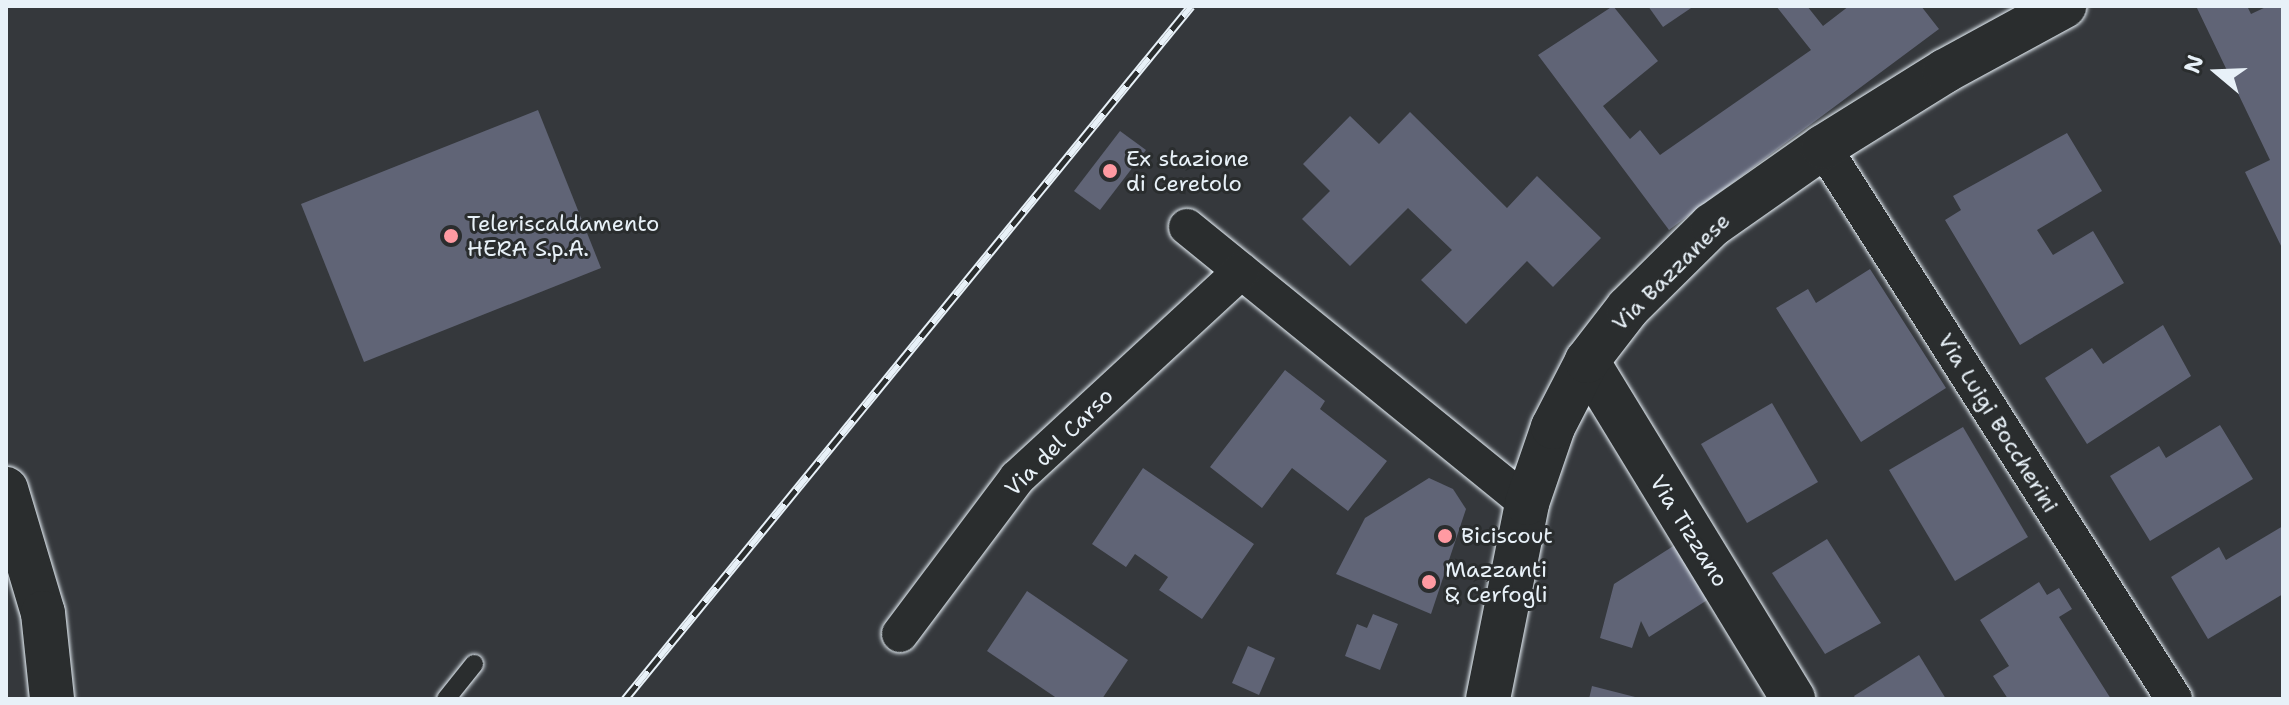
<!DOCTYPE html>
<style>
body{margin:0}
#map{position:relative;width:2289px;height:705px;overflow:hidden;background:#35383c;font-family:"Shantell Sans",sans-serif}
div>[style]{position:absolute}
.building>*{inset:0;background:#606476}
.roads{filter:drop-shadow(0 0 2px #e8f1f8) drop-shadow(0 0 2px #e8f1f8)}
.service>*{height:18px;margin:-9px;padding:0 9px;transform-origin:9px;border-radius:9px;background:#2a2d2e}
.minor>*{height:36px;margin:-18px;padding:0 18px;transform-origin:18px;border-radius:18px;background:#2a2d2e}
.tertiary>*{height:44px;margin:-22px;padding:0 22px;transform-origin:22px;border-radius:22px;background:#2a2d2e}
.secondary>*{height:44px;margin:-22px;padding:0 22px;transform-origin:22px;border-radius:22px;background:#2a2d2e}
.motorway>*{height:44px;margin:-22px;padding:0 22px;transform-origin:22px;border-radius:22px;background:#2a2d2e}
.rail>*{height:9px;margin-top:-4.5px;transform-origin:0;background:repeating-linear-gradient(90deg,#2a2d2e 0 18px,#e8f1f8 0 36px);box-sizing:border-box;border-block:2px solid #e8f1f8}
.dots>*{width:22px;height:22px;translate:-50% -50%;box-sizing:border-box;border:4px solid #2a2d2e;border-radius:50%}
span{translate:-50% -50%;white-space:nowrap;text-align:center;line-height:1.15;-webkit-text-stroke:6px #2a2d2e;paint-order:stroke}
.poi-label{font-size:22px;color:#e8f1f8}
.left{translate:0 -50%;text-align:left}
.street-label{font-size:22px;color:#e8f1f8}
.frame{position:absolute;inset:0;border:8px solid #e8f1f8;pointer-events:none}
.north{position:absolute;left:2177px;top:32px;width:80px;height:80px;-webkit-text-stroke:6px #2a2d2e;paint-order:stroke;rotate:289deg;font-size:22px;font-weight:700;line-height:32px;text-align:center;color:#e8f1f8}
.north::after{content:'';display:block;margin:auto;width:28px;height:36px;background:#e8f1f8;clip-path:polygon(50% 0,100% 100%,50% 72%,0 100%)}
</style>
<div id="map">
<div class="building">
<div style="clip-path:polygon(1613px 6px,1658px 61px,1603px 106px,1630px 139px,1640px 130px,1660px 155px,1811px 50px,1776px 6px,1807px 6px,1823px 26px,1849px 6px,1921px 6px,1939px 29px,1669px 230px,1538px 55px)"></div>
<div style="clip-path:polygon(1648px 6px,1694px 6px,1663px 27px)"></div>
<div style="clip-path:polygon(2196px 6px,2247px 6px,2251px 14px,2268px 6px,2283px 6px,2283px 250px,2245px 172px,2270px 160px)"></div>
<div style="clip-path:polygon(538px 110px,601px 268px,364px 362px,301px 204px)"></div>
<div style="clip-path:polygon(1410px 112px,1507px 208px,1537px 176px,1601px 238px,1553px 287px,1527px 261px,1466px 324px,1421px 280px,1452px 250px,1408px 208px,1350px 266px,1302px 219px,1330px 191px,1303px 164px,1350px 116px,1379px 144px)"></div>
<div style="clip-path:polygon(1120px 131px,1146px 150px,1100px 210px,1074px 191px)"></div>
<div style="clip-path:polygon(2067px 133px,2102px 191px,2037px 230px,2053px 255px,2093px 231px,2124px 283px,2020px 345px,1945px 220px,1961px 210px,1953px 196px)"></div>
<div style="clip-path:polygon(1870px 269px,1946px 388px,1861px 442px,1776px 308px,1808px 289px,1816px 303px)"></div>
<div style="clip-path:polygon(2163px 325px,2191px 376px,2087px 444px,2045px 378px,2092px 348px,2103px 364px)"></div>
<div style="clip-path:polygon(1285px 370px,1325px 401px,1320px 409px,1387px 461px,1348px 511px,1292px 468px,1262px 508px,1210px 467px)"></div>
<div style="clip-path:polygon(1772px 403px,1818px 482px,1747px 523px,1701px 444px)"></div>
<div style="clip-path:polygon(2220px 425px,2253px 479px,2150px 541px,2110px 476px,2159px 446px,2166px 458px)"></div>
<div style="clip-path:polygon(1963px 427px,2028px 537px,1955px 581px,1889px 470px)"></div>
<div style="clip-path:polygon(1143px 468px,1254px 544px,1202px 619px,1159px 590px,1168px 577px,1135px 554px,1126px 567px,1092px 544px)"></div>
<div style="clip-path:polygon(1429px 478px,1453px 489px,1466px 509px,1431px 614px,1336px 574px,1365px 518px)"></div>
<div style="clip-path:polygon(2283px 526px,2283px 594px,2208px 639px,2171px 577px,2219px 547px,2226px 560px)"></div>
<div style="clip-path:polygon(1827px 539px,1881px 623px,1825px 654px,1772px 573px)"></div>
<div style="clip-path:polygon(1678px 543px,1712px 597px,1649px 637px,1641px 621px,1632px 648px,1600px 638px,1614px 584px)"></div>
<div style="clip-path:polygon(2039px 582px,2047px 595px,2059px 588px,2072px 609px,2059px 617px,2111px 699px,2008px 699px,1993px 676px,2009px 666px,1980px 620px)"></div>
<div style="clip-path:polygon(1027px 591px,1128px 660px,1102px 699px,1058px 699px,987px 651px)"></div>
<div style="clip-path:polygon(1373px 614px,1398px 624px,1380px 670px,1345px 656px,1357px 624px,1367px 628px)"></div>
<div style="clip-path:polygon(1248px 646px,1275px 658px,1259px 695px,1232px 683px)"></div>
<div style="clip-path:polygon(1919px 655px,1946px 699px,1856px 699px,1854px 696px)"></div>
<div style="clip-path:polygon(1592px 686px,1639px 698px,1638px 699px,1589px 699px)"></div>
</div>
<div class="roads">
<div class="service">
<div style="left:446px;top:699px;width:45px;rotate:-51.3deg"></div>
</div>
<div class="minor">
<div style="left:1823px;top:147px;width:654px;rotate:57.55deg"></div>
<div style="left:1187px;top:227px;width:438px;rotate:39.1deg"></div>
<div style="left:900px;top:634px;width:195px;rotate:-53.1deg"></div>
<div style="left:1017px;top:478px;width:305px;rotate:-42.7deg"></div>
</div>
<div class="tertiary">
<div style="left:1587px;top:361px;width:396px;rotate:58.6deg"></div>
</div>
<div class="secondary">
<div style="left:1488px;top:699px;width:200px;rotate:-78.7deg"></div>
<div style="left:1527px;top:503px;width:80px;rotate:-71.1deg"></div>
<div style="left:1553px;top:427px;width:74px;rotate:-62.7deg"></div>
<div style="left:1587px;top:361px;width:67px;rotate:-52.3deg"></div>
<div style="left:1628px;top:308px;width:118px;rotate:-44.7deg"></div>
<div style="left:1712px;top:225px;width:136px;rotate:-35.1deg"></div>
<div style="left:1823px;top:147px;width:144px;rotate:-31.9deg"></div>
<div style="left:1945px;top:71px;width:136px;rotate:-28.6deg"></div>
</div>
<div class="motorway">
<div style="left:6px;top:489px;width:129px;rotate:73.4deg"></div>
<div style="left:43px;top:613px;width:86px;rotate:84deg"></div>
</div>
</div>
<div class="rail">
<div style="left:625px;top:699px;width:895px;rotate:-50.76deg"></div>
</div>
<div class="dots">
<div style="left:1110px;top:171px;background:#ff9aa2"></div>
<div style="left:451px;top:236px;background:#ff9aa2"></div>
<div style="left:1445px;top:536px;background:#ff9aa2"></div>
<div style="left:1429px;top:582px;background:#ff9aa2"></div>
</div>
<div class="poi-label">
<span class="left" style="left:1126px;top:171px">Ex stazione<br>di Ceretolo</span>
<span class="left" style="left:467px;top:236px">Teleriscaldamento<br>HERA S.p.A.</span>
<span class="left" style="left:1461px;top:536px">Biciscout</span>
<span class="left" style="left:1445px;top:582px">Mazzanti<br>&amp; Cerfogli</span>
</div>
<div class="street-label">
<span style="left:1671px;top:272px;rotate:-45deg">Via Bazzanese</span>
<span style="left:1998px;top:423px;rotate:58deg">Via Luigi Boccherini</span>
<span style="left:1059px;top:442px;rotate:-45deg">Via del Carso</span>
<span style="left:1689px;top:531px;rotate:58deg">Via Tizzano</span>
</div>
<div class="frame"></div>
<div class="north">N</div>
</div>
